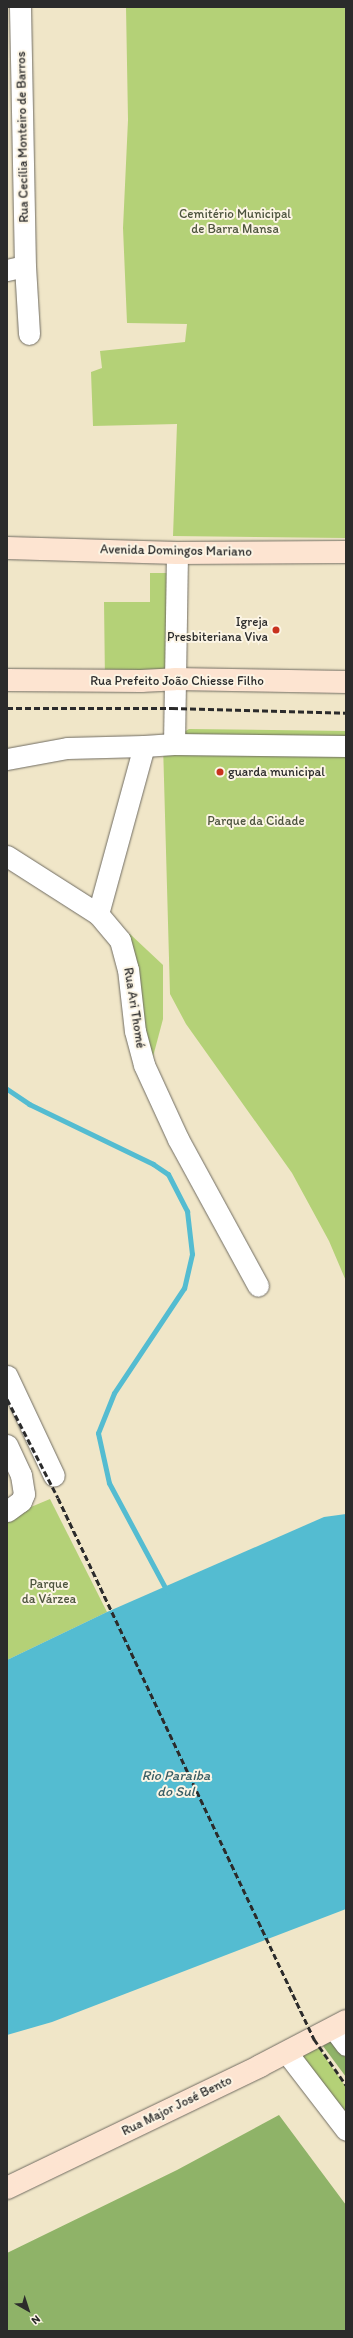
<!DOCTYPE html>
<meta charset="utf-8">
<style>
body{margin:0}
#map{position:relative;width:353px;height:2338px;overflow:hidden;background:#f0e6c8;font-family:Itim,sans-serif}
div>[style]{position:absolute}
.green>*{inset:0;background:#b4d177}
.forest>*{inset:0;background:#8fb368}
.water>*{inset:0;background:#54bcd1}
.stream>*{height:5px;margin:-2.5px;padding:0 2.5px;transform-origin:2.5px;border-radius:2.5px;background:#54bcd1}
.roads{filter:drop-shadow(0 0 1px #706c62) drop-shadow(0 0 1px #706c62)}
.street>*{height:21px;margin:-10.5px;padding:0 10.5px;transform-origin:10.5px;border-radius:10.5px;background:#fff}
.secondary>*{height:22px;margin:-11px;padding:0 11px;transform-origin:11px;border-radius:11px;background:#fde4d1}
.rail>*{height:3px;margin-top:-1.5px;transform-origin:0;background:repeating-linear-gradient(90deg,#2b2b2b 0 6px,transparent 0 9px)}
.dots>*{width:11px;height:11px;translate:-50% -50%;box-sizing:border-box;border:2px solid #fcf5e5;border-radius:50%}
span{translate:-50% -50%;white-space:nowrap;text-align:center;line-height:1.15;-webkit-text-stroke:4px #fcf5e5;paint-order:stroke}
.street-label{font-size:13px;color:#2b2b2b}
.park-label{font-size:13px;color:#4d543e}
.poi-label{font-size:13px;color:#2b2b2b}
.right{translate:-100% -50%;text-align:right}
.left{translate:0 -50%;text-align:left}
.water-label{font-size:14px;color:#395e65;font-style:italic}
.frame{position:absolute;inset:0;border:8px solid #2b2b2b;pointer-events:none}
.north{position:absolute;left:8px;top:2290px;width:40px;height:40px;-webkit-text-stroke:3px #fcf5e5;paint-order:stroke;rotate:141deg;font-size:11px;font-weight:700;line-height:16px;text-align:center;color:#2b2b2b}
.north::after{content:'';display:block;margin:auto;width:14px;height:18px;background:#2b2b2b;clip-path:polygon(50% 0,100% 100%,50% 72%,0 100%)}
</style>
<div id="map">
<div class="green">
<div style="clip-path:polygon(126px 7px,346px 7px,346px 538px,173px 536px,177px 424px,93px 426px,91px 372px,102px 368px,100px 351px,185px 342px,187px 324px,127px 323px,123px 228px,128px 120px)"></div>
<div style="clip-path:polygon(150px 573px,170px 573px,170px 681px,105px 682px,104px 602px,150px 602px)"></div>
<div style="clip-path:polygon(189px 729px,346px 731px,346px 1281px,329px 1241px,292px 1173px,186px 1024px,170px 994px,163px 744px)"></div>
<div style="clip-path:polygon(130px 934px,163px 965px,163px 1019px,150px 1068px,120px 937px)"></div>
<div style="clip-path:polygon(50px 1499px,107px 1612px,7px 1660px,7px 1517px)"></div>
<div style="clip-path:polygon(314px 2042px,346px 2087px,346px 2121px,298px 2052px)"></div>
</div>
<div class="forest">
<div style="clip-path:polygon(332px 2040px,346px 2058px,346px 2077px,323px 2046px)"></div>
<div style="clip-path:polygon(279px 2115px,346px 2205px,346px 2331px,7px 2331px,7px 2253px,177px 2170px)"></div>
</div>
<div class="water">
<div style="clip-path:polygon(346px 1514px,346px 1909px,52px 2022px,7px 2035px,7px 1660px,107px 1612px,324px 1517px)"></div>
</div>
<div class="stream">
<div style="left:7px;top:1089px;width:27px;rotate:34deg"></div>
<div style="left:29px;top:1104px;width:138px;rotate:25.8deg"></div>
<div style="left:153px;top:1164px;width:18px;rotate:34deg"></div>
<div style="left:168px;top:1174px;width:42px;rotate:62.8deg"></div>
<div style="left:187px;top:1211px;width:43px;rotate:83.4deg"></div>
<div style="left:192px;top:1254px;width:35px;rotate:103deg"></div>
<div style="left:184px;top:1288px;width:126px;rotate:123.7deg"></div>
<div style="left:114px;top:1393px;width:43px;rotate:111.8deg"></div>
<div style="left:98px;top:1433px;width:51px;rotate:77.6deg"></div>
<div style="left:109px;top:1483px;width:123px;rotate:61.8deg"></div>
</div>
<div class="roads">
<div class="street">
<div style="left:20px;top:7px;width:259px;rotate:88.9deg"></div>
<div style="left:25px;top:266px;width:68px;rotate:86.6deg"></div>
<div style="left:7px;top:270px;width:18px;rotate:-13deg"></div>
<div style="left:174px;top:744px;width:191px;rotate:-89.1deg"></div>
<div style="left:7px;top:759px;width:61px;rotate:-10.4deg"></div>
<div style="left:67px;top:748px;width:77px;rotate:-1.5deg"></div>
<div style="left:7px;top:856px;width:108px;rotate:32.5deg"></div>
<div style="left:98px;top:914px;width:34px;rotate:50deg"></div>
<div style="left:120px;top:940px;width:30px;rotate:75deg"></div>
<div style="left:128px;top:969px;width:62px;rotate:83.6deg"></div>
<div style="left:135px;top:1031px;width:35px;rotate:75deg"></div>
<div style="left:144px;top:1065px;width:81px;rotate:65.3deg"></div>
<div style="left:178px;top:1139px;width:167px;rotate:61.4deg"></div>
<div style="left:98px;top:914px;width:174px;rotate:-74.7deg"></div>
<div style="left:144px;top:746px;width:30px;rotate:-4deg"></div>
<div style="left:174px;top:744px;width:172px;rotate:0.7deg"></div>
<div style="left:7px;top:1376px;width:110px;rotate:64.8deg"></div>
<div style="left:7px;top:1445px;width:33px;rotate:65deg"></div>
<div style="left:21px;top:1475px;width:19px;rotate:81deg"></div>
<div style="left:24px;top:1494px;width:8px;rotate:113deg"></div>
<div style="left:21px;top:1501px;width:17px;rotate:144deg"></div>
<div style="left:334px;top:2029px;width:20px;rotate:53deg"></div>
<div style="left:287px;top:2053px;width:97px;rotate:52.5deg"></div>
</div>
<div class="secondary">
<div style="left:7px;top:548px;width:170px;rotate:1.7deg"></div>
<div style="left:177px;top:553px;width:169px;rotate:-0.3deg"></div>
<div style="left:7px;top:680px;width:134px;rotate:0.4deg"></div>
<div style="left:141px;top:681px;width:34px;rotate:-3deg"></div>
<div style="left:175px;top:679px;width:171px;rotate:1deg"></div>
<div style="left:7px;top:2188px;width:281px;rotate:-25.7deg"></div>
<div style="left:260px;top:2066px;width:97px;rotate:-27.6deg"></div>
</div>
</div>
<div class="rail">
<div style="left:7px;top:708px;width:165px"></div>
<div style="left:172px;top:708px;width:174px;rotate:1.6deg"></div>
<div style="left:7px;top:1399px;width:111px;rotate:62.7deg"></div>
<div style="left:58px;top:1498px;width:599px;rotate:64.68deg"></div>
<div style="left:314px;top:2039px;width:56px;rotate:55.2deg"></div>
</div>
<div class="dots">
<div style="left:276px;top:630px;background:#c8321e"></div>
<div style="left:220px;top:772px;background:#c8321e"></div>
</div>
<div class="street-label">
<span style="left:23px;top:137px;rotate:-91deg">Rua Cecília Monteiro de Barros</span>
<span style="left:176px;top:551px;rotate:1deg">Avenida Domingos Mariano</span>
<span style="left:177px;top:681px">Rua Prefeito João Chiesse Filho</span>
<span style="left:134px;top:1008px;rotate:81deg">Rua Ari Thomé</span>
<span style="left:177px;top:2106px;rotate:-26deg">Rua Major José Bento</span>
</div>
<div class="park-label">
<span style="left:235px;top:222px">Cemitério Municipal<br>de Barra Mansa</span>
<span style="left:256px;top:821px">Parque da Cidade</span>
<span style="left:49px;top:1592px">Parque<br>da Várzea</span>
</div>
<div class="poi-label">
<span class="right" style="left:268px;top:630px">Igreja<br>Presbiteriana Viva</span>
<span class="left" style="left:228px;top:772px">guarda municipal</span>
</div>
<div class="water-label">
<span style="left:176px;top:1784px">Rio Paraiba<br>do Sul</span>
</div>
<div class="frame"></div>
<div class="north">N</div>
</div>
